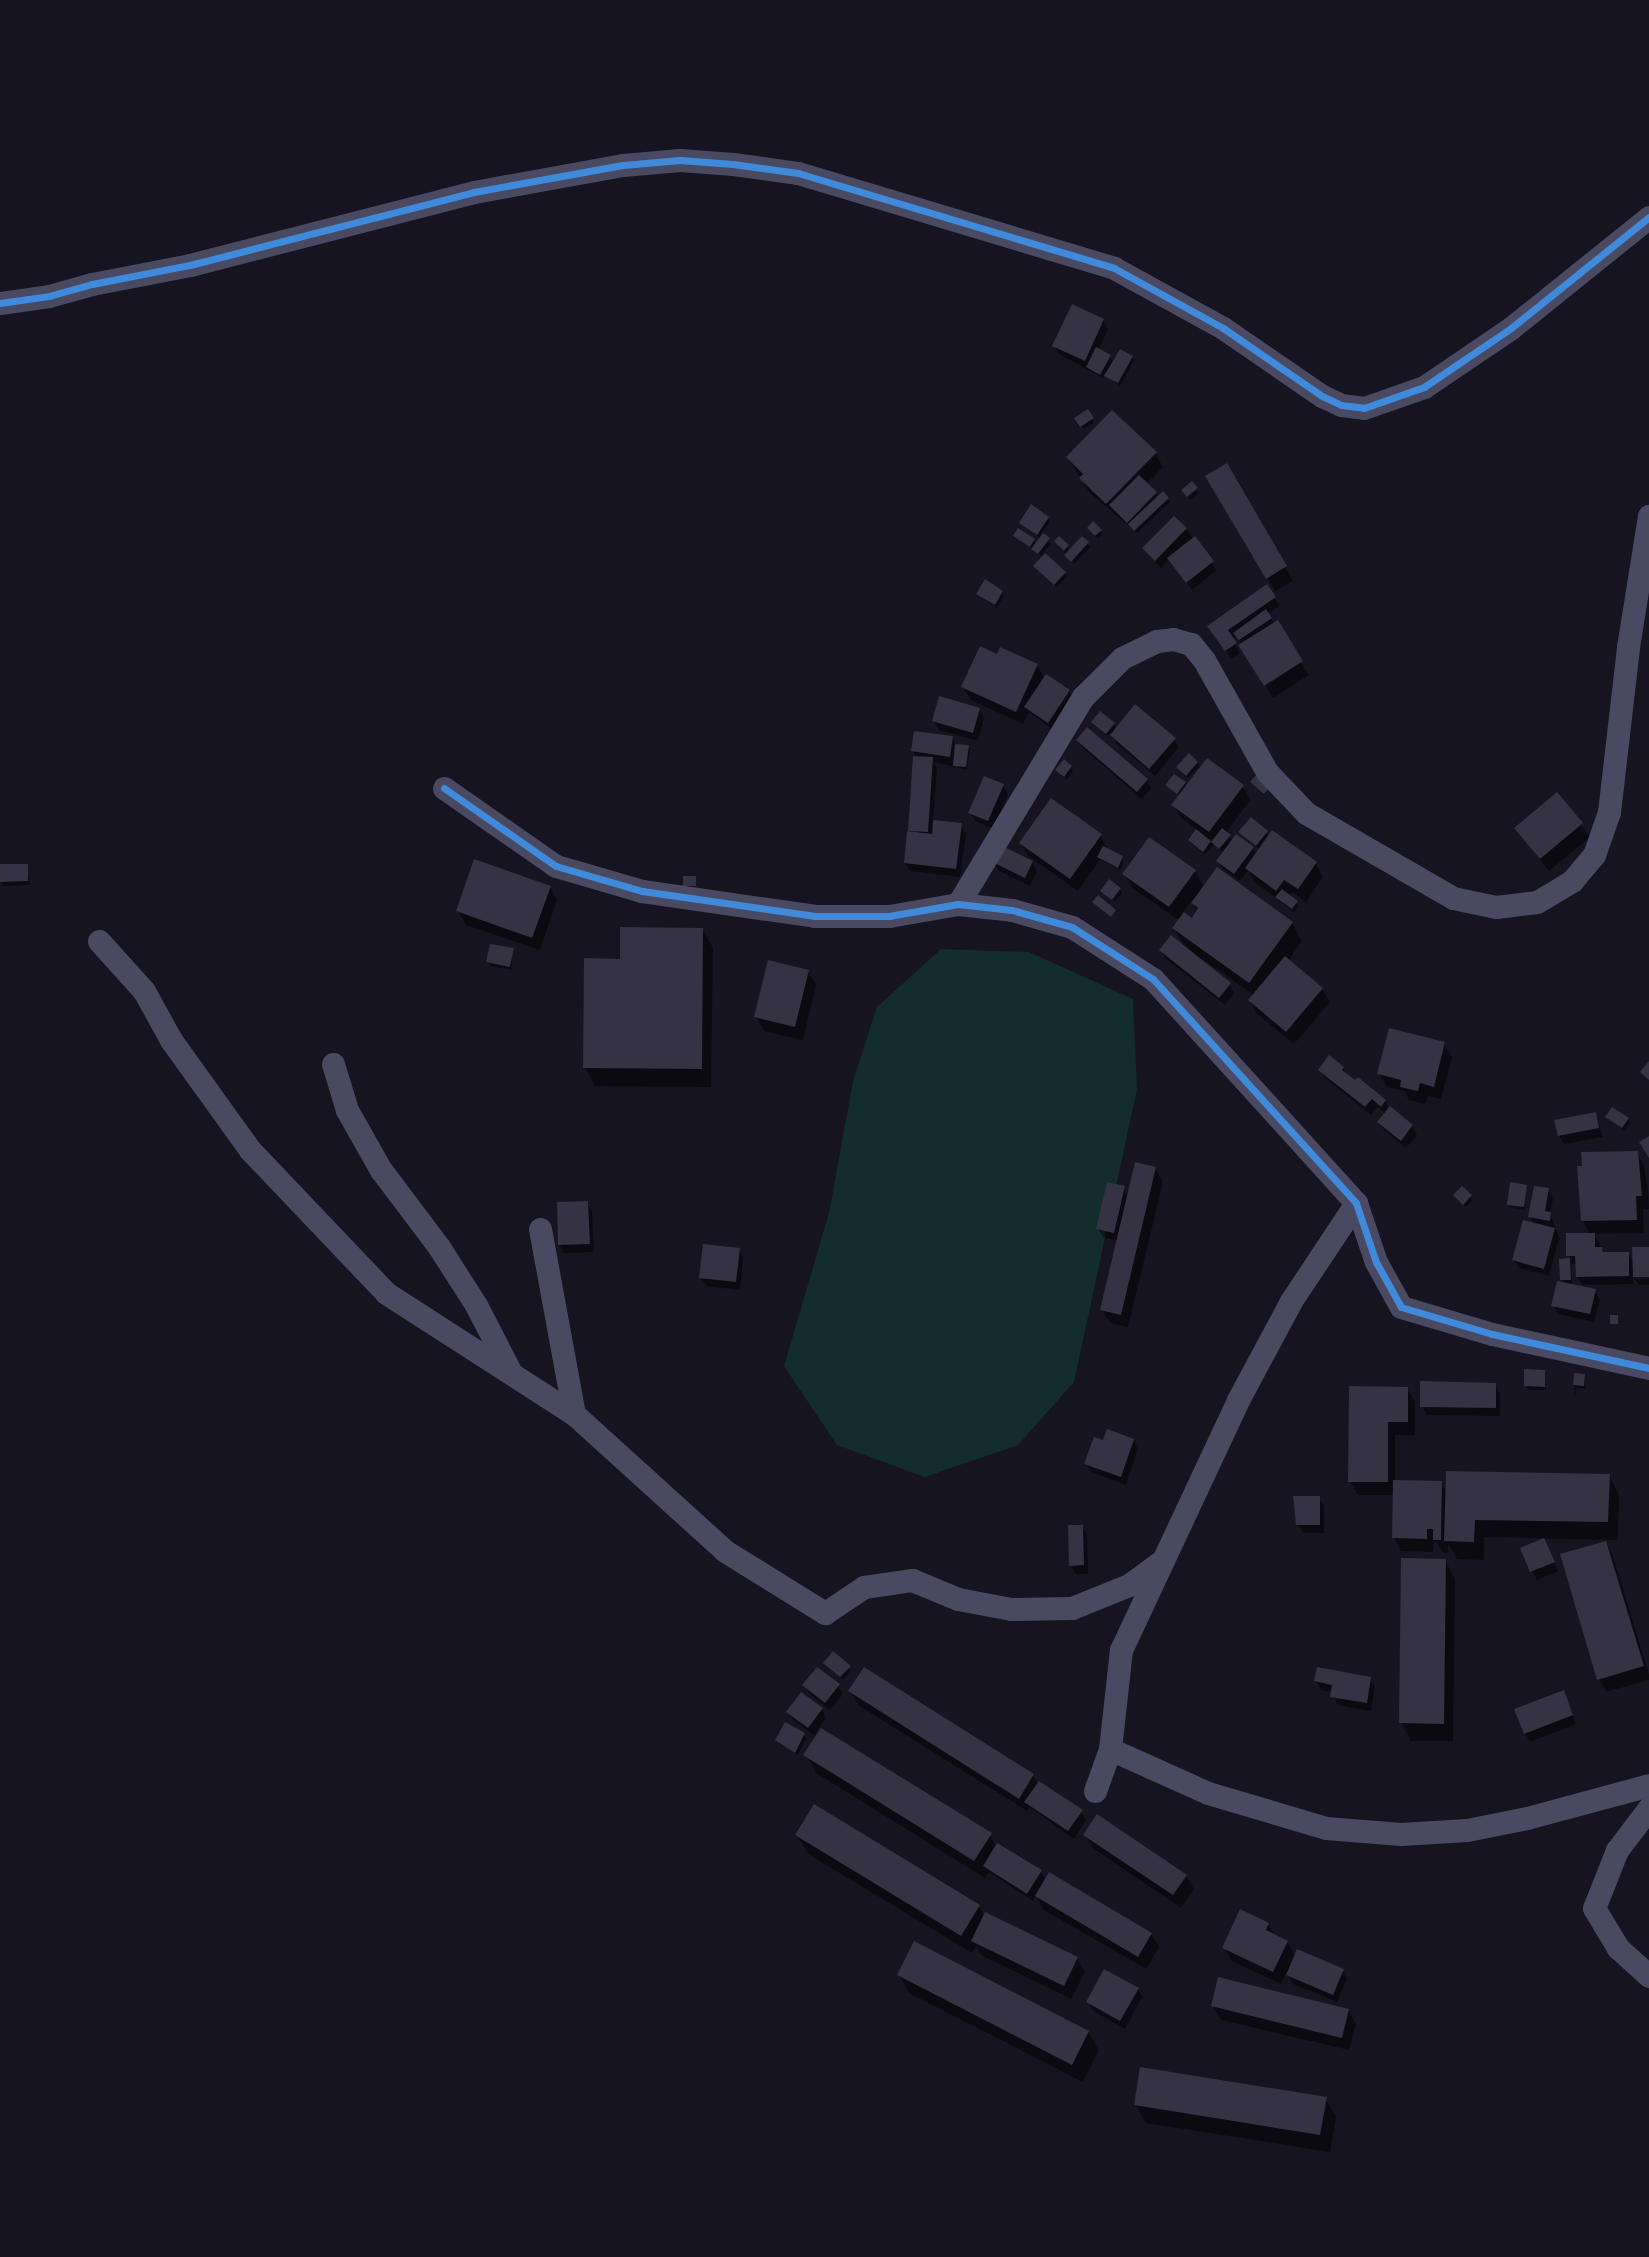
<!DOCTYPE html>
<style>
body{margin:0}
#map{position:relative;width:1649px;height:2257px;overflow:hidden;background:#161421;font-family:"Open Sans",sans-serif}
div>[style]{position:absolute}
.green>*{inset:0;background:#132c2d}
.shadow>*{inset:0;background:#0007}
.building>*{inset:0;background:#343243}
.minor>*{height:23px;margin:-11.5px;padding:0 11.5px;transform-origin:11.5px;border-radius:11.5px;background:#4a4962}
.cycleway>*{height:7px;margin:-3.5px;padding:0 3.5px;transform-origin:3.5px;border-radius:3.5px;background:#408adc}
span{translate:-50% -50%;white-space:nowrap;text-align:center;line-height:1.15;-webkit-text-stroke:7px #130f26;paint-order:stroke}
</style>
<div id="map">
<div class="green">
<div style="clip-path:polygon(941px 949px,1029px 952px,1133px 999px,1137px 1089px,1074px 1382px,1018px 1445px,925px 1477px,837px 1445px,784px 1366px,829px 1213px,853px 1081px,877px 1007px)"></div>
</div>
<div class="shadow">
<div style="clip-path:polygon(1103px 320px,1108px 329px,1098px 350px,1110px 357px,1114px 363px,1132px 357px,1134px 361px,1120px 386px,1105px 373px,1103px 378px,1059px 354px,1054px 346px)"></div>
<div style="clip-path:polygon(1088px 412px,1094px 422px,1084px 429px,1077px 418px)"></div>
<div style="clip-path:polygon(1155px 453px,1163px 467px,1146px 484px,1159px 498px,1168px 499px,1170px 502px,1137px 533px,1089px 492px,1068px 458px)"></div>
<div style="clip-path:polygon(1226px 466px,1293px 581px,1275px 591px,1207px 477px)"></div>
<div style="clip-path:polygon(1192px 484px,1199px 493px,1190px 500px,1185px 494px)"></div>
<div style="clip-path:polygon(1048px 518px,1050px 522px,1041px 534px,1051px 543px,1043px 553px,1067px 577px,1057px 587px,1037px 570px,1045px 558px,1015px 536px,1034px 540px,1036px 545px,1041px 539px,1021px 523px)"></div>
<div style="clip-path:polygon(1186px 529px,1217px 570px,1192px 590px,1169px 559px,1161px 568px,1144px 548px)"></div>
<div style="clip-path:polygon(1100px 531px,1102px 534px,1098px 539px,1091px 532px)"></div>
<div style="clip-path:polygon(1082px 538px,1090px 547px,1074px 564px,1058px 545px,1067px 546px,1070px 551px)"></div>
<div style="clip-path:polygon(1002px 592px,1004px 596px,997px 608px,978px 594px)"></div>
<div style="clip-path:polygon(1275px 598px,1279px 606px,1268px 614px,1309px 675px,1273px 698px,1237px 636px,1232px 639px,1240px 653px,1231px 659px,1215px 635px)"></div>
<div style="clip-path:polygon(998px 656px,1037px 665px,1045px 679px,1069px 691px,1074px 700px,1053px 730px,1029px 712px,1023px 724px,971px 700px,963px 687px)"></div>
<div style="clip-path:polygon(979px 710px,984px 718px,978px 741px,939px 730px,934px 721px)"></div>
<div style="clip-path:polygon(1093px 722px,1113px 724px,1117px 730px,1174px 739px,1179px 747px,1155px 776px,1117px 744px,1111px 733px,1108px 736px)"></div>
<div style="clip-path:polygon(952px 738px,957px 746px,968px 747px,970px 751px,967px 770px,934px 762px,937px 768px,933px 822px,961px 825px,966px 834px,960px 877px,910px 871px,905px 863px,917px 758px,913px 751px)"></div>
<div style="clip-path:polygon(1078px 740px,1147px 780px,1151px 789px,1142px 799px,1083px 748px)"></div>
<div style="clip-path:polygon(1197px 763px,1199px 766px,1188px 778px,1180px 771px)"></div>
<div style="clip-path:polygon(1071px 767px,1073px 771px,1066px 780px,1057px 770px)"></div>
<div style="clip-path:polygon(1185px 784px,1187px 787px,1243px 787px,1250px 800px,1226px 833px,1233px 841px,1253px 848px,1257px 855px,1260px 850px,1243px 836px,1251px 820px,1270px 837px,1316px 864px,1323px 877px,1306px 902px,1292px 892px,1289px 896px,1299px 906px,1294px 912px,1255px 882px,1248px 870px,1240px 881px,1223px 869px,1218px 861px,1224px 853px,1214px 844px,1205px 854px,1192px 844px,1190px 840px,1198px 830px,1181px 818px,1173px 805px,1180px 796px,1168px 785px)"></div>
<div style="clip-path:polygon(1003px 786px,1008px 794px,993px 829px,975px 821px,970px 812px)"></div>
<div style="clip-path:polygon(1557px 794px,1590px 837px,1549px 871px,1516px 828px)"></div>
<div style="clip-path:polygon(1100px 835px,1108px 849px,1124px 861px,1120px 870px,1100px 860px,1078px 891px,1028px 856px,1021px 843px)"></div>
<div style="clip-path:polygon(994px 862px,1032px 862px,1037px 871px,1030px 886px,999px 871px)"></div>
<div style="clip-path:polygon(27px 866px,30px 885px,3px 886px,1px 882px)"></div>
<div style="clip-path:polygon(evenodd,1195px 872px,1204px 887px,1292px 923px,1302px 941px,1288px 961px,1322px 989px,1330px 1002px,1294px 1044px,1257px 1014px,1250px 1000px,1254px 995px,1202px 959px,1200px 961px,1229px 984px,1234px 993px,1225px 1005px,1166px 959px,1161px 950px,1187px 950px,1174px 929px,1180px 921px,1132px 888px,1124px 874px,1195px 872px,1191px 901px,1198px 912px,1192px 920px,1182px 913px,1191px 901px)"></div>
<div style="clip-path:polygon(550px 887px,557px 900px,540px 950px,466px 925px,458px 911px)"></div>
<div style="clip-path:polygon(1120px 889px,1122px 893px,1115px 902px,1102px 891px)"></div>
<div style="clip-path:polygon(702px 929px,713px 948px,711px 1087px,595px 1086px,585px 1067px,622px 960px)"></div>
<div style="clip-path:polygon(512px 950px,512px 970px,490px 966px,488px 962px)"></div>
<div style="clip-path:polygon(808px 972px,816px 985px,803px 1040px,764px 1031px,756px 1017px)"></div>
<div style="clip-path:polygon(1444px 1044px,1452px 1057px,1441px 1099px,1428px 1096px,1425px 1104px,1409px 1100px,1404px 1091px,1387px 1087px,1379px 1074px)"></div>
<div style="clip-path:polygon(1343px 1068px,1348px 1077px,1385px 1101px,1389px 1109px,1412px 1126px,1417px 1135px,1406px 1148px,1384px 1130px,1379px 1122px,1386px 1114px,1377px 1107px,1371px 1115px,1325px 1078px,1320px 1070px)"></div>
<div style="clip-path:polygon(1596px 1114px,1603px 1137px,1564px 1144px,1559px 1135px)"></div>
<div style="clip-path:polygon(1607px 1117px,1628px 1119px,1630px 1123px,1625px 1131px)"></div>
<div style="clip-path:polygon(1637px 1152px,1644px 1166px,1648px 1190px,1649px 1209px,1643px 1209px,1644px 1233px,1594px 1234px,1605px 1254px,1628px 1254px,1634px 1264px,1649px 1249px,1649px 1275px,1636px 1275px,1636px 1279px,1649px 1278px,1649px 1285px,1639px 1285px,1633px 1275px,1633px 1284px,1582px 1285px,1577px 1276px,1577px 1264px,1571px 1264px,1572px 1286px,1595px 1291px,1600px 1300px,1594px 1322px,1558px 1314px,1553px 1305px,1564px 1284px,1561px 1261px,1571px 1260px,1568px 1255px,1591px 1235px,1583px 1221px)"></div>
<div style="clip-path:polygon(1155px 1168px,1163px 1182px,1128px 1327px,1110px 1323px,1102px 1310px,1119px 1241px,1103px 1237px,1098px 1229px,1123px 1187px,1129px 1197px)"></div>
<div style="clip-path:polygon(1526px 1186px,1525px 1210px,1511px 1208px,1508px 1204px)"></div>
<div style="clip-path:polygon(1462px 1188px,1473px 1200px,1466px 1207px,1455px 1196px)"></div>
<div style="clip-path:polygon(1548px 1190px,1553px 1199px,1550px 1214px,1559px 1238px,1549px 1276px,1519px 1268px,1514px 1260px,1534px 1224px,1530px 1216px)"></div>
<div style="clip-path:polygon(587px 1203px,592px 1211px,594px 1252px,564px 1253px,559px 1244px)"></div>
<div style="clip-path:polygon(739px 1250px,743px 1259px,740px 1290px,706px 1286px,701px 1278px)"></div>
<div style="clip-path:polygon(1544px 1371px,1546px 1390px,1528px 1390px,1526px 1386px)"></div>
<div style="clip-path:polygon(1584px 1376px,1586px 1389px,1576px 1388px,1575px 1398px,1574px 1385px)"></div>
<div style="clip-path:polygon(1495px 1384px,1500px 1393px,1500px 1416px,1427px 1415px,1422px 1406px)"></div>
<div style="clip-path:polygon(1407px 1388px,1415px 1402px,1415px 1435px,1395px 1435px,1395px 1482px,1441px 1483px,1447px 1493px,1609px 1476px,1619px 1494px,1618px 1540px,1484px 1537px,1484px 1560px,1457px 1559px,1448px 1544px,1448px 1553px,1443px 1553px,1437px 1542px,1434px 1542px,1433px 1552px,1401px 1551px,1394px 1538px,1395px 1495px,1358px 1495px,1350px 1482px)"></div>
<div style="clip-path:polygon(1133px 1440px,1138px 1449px,1126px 1485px,1091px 1472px,1086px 1464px)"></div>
<div style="clip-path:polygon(1319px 1498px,1324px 1506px,1324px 1533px,1303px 1533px,1298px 1524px)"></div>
<div style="clip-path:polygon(1082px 1527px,1087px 1535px,1088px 1574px,1076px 1574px,1071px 1566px)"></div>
<div style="clip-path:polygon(1605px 1543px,1613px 1556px,1649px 1675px,1649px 1680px,1606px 1692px,1599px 1679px)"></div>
<div style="clip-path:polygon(1522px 1549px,1548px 1549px,1558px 1571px,1537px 1580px)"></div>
<div style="clip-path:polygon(1445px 1560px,1455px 1579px,1453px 1741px,1411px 1741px,1401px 1722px)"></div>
<div style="clip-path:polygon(825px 1663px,849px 1667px,851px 1670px,843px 1680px)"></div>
<div style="clip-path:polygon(864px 1670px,1033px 1776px,1038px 1785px,1081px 1811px,1086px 1820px,1074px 1839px,1029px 1807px,1027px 1811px,858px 1705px,850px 1691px)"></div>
<div style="clip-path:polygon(1370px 1679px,1375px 1687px,1371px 1711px,1337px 1705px,1333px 1692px,1321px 1690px,1316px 1681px)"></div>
<div style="clip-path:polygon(805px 1685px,838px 1686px,843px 1694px,830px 1710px,809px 1693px)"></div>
<div style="clip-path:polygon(1568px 1701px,1576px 1724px,1530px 1742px,1525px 1733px)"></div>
<div style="clip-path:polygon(822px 1710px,826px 1718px,814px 1735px,793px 1720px,788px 1712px)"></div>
<div style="clip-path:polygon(804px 1735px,806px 1738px,798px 1755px,777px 1740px)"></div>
<div style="clip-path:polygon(806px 1755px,990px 1835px,996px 1845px,1041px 1872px,1046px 1880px,1151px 1934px,1159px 1947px,1146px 1969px,1044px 1910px,1036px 1895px,1033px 1901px,989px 1872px,985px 1878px,816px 1773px)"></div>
<div style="clip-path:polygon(797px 1835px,979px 1906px,985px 1917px,1077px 1958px,1085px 1972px,1071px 1999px,981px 1955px,976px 1946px,972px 1953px,808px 1854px)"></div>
<div style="clip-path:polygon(1085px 1835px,1186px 1876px,1194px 1889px,1181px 1908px,1093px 1848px)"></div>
<div style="clip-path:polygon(1268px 1924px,1275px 1936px,1287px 1942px,1296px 1957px,1342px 1970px,1347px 1979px,1337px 2002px,1293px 1984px,1286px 1973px,1281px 1984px,1232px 1961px,1224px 1948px)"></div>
<div style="clip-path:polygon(899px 1975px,1088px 2032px,1099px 2050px,1083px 2082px,909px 1993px)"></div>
<div style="clip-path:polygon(1138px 1989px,1142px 1997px,1125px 2029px,1093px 2011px,1088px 2002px)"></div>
<div style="clip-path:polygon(1213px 2006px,1348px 2010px,1356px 2024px,1349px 2050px,1221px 2020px)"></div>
<div style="clip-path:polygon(1325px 2098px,1336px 2117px,1330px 2152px,1146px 2123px,1136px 2105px)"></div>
</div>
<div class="building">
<div style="clip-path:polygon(1072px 304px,1104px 319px,1085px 361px,1052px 346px)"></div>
<div style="clip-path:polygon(1096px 347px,1111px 355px,1100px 375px,1086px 367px)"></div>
<div style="clip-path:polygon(1120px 349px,1133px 356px,1118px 383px,1104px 376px)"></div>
<div style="clip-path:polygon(1088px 409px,1094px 418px,1080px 427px,1074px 418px)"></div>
<div style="clip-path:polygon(1112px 410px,1157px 452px,1106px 504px,1079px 478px,1083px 474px,1066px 457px)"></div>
<div style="clip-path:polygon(1227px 463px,1287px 566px,1266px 579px,1205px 476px)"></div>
<div style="clip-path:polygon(1139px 475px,1157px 492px,1127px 523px,1109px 505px)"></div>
<div style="clip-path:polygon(1192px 481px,1198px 488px,1187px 497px,1181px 490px)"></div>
<div style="clip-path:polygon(1163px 491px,1169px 498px,1134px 531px,1128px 524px)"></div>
<div style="clip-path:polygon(1031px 504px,1049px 517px,1037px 535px,1019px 523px)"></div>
<div style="clip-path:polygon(1174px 516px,1187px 528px,1155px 561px,1142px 548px)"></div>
<div style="clip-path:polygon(1093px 521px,1102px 530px,1095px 536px,1087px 528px)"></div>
<div style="clip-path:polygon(1018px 528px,1035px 539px,1030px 547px,1013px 536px)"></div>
<div style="clip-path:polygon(1043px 533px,1050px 538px,1038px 554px,1031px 549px)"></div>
<div style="clip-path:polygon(1059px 536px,1069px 545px,1064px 551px,1054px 541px)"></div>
<div style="clip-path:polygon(1082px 536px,1089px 542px,1071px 562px,1064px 555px)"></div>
<div style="clip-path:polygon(1195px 536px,1214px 561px,1186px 583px,1167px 558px)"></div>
<div style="clip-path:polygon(1045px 553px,1066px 572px,1054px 585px,1033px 566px)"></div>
<div style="clip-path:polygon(985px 579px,1003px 591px,995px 605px,976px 594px)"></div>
<div style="clip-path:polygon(1267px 584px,1276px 597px,1228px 630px,1237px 643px,1225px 651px,1207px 626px)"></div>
<div style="clip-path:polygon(1266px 609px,1272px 618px,1239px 640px,1233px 633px)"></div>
<div style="clip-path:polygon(1278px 620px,1303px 661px,1264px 686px,1238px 645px)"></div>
<div style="clip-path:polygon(980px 646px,997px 654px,1000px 647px,1038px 664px,1016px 712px,961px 687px)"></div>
<div style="clip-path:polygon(1046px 674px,1070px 690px,1048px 723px,1024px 707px)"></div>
<div style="clip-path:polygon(939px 696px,980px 708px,973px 733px,932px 721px)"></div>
<div style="clip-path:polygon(1135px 704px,1176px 738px,1149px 769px,1110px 735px)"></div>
<div style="clip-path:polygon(1100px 711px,1115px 723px,1106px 734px,1091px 722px)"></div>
<div style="clip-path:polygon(1087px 727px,1148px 779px,1137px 792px,1076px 740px)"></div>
<div style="clip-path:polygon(914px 731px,953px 736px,950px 757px,911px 751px)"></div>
<div style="clip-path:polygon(955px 744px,969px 745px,966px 767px,953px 766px)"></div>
<div style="clip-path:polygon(1189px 753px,1198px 762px,1186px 776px,1176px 767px)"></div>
<div style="clip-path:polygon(913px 756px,933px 757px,928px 832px,908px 831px)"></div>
<div style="clip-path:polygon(1207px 758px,1244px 785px,1209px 832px,1171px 805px)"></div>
<div style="clip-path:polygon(1064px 759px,1072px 766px,1064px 777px,1055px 770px)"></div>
<div style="clip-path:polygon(1174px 774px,1186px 782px,1177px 794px,1165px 785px)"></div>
<div style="clip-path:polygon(1257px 774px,1271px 786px,1264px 794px,1250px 782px)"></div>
<div style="clip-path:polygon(984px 776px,1004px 784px,988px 821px,968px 813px)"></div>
<div style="clip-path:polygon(1557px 792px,1583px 823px,1540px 859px,1514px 828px)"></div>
<div style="clip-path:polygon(1051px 798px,1102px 834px,1070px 879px,1019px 843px)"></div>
<div style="clip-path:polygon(1251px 817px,1268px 831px,1256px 846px,1238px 832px)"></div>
<div style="clip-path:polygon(933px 820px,962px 823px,956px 869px,904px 863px,907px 831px,932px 834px)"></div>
<div style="clip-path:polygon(1222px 828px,1231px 835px,1219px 849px,1211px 842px)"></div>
<div style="clip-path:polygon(1196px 829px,1211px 841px,1203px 852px,1188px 840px)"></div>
<div style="clip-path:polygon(1272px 830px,1317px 862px,1298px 889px,1284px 880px,1276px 891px,1245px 868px)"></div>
<div style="clip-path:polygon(1236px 834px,1254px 847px,1234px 874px,1216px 861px)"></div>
<div style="clip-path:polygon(1149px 837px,1196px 870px,1169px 907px,1122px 874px)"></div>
<div style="clip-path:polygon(1000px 845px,1033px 861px,1025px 878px,992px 862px)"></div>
<div style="clip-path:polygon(1103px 846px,1123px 856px,1118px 868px,1097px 857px)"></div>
<div style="clip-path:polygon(474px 859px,551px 886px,532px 938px,456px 911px)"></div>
<div style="clip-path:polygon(0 864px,28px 864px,28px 881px,0 882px)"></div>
<div style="clip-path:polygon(1217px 867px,1293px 922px,1249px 983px,1172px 928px,1184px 912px,1192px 918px,1198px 908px,1191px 903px)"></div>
<div style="clip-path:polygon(683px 876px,696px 876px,696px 886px,683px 886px)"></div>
<div style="clip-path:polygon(1109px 879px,1121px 888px,1112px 900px,1100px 891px)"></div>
<div style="clip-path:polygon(1282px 889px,1298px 901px,1292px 909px,1275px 897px)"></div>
<div style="clip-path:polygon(1098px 895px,1116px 910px,1111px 917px,1092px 902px)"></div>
<div style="clip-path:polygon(620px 927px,703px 928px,702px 1069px,583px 1068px,584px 958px,620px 959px)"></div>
<div style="clip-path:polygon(1171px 935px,1231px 983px,1219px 998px,1159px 950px)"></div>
<div style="clip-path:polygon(490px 944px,514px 948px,510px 967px,486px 962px)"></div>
<div style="clip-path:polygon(1285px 956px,1323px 988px,1286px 1032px,1248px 1000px)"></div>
<div style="clip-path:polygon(768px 960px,809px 970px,795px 1027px,754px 1017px)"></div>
<div style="clip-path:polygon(1389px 1028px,1445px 1042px,1434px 1087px,1420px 1083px,1418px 1091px,1400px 1087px,1401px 1080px,1377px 1074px)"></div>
<div style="clip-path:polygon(1329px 1055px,1344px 1067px,1342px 1070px,1355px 1080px,1358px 1077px,1386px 1100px,1381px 1107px,1372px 1099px,1365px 1107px,1318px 1070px)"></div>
<div style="clip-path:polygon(1649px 1061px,1649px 1080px,1640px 1072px)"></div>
<div style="clip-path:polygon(1390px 1106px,1413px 1125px,1401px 1141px,1377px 1122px)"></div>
<div style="clip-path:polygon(1612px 1107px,1629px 1118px,1622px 1128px,1605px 1117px)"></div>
<div style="clip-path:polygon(1596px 1112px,1599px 1128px,1558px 1136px,1554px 1120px)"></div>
<div style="clip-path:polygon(1649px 1136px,1649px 1158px,1639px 1142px)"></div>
<div style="clip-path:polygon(1638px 1151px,1642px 1196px,1636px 1196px,1637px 1220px,1581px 1221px,1577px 1166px,1582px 1166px,1581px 1152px)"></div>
<div style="clip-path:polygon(1135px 1162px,1156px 1167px,1121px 1315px,1100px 1310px)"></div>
<div style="clip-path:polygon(1107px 1182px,1125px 1186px,1114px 1233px,1096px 1229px)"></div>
<div style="clip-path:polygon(1510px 1182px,1527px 1185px,1524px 1207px,1507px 1205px)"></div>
<div style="clip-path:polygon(1462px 1186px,1472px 1195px,1463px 1205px,1453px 1195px)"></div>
<div style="clip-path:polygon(1534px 1186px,1549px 1188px,1545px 1211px,1551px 1212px,1550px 1221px,1528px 1217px)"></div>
<div style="clip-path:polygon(588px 1201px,590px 1244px,558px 1245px,557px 1202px)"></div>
<div style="clip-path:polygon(1523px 1220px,1555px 1228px,1544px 1269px,1512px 1260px)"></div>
<div style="clip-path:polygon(1566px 1233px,1595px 1233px,1595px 1247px,1602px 1247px,1603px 1252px,1629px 1252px,1629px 1276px,1576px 1277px,1575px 1256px,1566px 1256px)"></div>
<div style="clip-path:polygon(703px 1244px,740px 1248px,736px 1282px,699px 1278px)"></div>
<div style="clip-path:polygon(1632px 1247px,1649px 1247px,1649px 1277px,1633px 1277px)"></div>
<div style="clip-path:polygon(1570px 1258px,1571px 1280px,1560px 1280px,1559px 1259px)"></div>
<div style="clip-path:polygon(1557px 1281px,1596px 1289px,1590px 1314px,1551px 1306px)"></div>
<div style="clip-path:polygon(1610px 1315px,1618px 1315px,1618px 1324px,1610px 1324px)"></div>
<div style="clip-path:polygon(1524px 1369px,1545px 1370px,1545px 1387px,1524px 1386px)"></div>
<div style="clip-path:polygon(1574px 1373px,1585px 1374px,1584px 1386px,1573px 1385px)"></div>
<div style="clip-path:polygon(1420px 1381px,1496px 1383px,1496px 1408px,1420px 1407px)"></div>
<div style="clip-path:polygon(1349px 1386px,1408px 1387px,1408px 1422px,1388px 1422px,1388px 1482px,1348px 1482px)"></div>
<div style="clip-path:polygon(1107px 1429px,1134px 1439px,1121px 1477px,1084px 1464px,1094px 1437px,1103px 1440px)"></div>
<div style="clip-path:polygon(1446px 1471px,1610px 1474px,1608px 1522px,1475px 1520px,1474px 1542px,1444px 1541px)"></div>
<div style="clip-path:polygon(1393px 1480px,1442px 1481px,1441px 1540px,1433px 1540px,1433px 1529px,1427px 1529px,1427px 1539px,1392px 1538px)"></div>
<div style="clip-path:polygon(1293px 1496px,1320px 1496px,1320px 1525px,1296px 1525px)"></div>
<div style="clip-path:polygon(1068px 1525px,1083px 1525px,1084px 1565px,1069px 1566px)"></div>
<div style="clip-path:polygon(1544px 1538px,1555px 1562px,1530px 1572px,1520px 1548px)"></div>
<div style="clip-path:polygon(1606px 1541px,1644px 1666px,1597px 1680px,1560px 1554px)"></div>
<div style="clip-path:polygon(1401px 1558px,1446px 1559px,1444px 1724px,1399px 1723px)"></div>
<div style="clip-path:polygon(833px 1651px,851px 1666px,840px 1677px,823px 1663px)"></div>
<div style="clip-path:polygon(817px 1667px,840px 1684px,825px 1703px,802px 1685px)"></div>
<div style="clip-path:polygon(864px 1667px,1034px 1774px,1019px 1799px,848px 1691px)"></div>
<div style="clip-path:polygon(1317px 1667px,1371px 1677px,1367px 1703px,1330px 1697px,1332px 1685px,1314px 1681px)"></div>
<div style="clip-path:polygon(1564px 1690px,1573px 1715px,1524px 1734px,1514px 1709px)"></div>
<div style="clip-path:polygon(801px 1692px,823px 1708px,808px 1728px,786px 1712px)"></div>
<div style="clip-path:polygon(785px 1722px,805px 1733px,795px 1753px,775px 1740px)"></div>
<div style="clip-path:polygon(821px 1728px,992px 1833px,974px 1861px,803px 1755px)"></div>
<div style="clip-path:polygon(1039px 1781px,1083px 1810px,1068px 1831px,1024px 1802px)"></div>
<div style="clip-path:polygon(814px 1804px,980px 1905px,961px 1936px,795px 1835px)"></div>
<div style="clip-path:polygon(1097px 1814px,1187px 1875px,1173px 1895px,1083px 1835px)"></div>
<div style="clip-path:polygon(997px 1843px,1042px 1870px,1027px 1894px,983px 1866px)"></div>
<div style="clip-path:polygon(1049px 1872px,1152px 1933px,1138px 1957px,1035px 1896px)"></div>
<div style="clip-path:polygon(1240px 1909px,1269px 1923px,1266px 1930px,1288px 1941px,1273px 1972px,1222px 1948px)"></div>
<div style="clip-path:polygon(985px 1912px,1078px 1957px,1064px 1986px,971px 1941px)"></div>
<div style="clip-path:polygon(914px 1941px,1089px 2031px,1072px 2065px,897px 1975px)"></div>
<div style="clip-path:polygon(1297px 1949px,1344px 1969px,1333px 1995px,1286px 1975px)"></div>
<div style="clip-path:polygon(1104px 1969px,1139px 1988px,1120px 2021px,1086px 2002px)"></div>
<div style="clip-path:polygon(1218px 1977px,1349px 2009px,1342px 2038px,1211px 2006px)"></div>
<div style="clip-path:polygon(1140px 2067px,1327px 2097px,1320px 2135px,1134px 2105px)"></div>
</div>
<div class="minor">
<div style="left:0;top:303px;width:49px;rotate:-8.1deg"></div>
<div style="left:49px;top:296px;width:45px;rotate:-15.6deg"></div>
<div style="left:92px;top:284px;width:100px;rotate:-11deg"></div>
<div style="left:190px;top:265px;width:293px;rotate:-14.4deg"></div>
<div style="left:474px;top:192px;width:151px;rotate:-10.3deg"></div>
<div style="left:623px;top:165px;width:57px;rotate:-5deg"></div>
<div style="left:680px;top:160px;width:53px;rotate:4.3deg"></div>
<div style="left:733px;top:164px;width:66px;rotate:7.9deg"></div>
<div style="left:798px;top:173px;width:330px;rotate:16.7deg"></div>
<div style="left:1114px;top:268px;width:124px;rotate:28.8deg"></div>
<div style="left:1223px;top:328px;width:120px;rotate:34.5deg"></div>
<div style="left:1322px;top:396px;width:21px;rotate:25deg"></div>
<div style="left:1341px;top:405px;width:23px;rotate:7deg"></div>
<div style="left:1364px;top:408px;width:64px;rotate:-19.3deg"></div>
<div style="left:1424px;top:387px;width:105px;rotate:-34.1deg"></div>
<div style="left:1511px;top:328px;width:177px;rotate:-38.8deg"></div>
<div style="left:444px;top:788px;width:136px;rotate:34.9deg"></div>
<div style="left:556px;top:866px;width:90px;rotate:16.2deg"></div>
<div style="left:642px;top:891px;width:175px;rotate:8.2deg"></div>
<div style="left:815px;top:916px;width:74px"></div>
<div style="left:889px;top:916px;width:70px;rotate:-9.9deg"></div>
<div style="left:958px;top:904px;width:54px;rotate:6.3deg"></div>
<div style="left:1012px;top:910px;width:62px;rotate:15.8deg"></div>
<div style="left:1072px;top:927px;width:96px;rotate:32.7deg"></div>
<div style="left:1153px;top:979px;width:302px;rotate:47.8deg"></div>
<div style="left:1356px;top:1203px;width:62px;rotate:71.3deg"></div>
<div style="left:1376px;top:1262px;width:51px;rotate:60.9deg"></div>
<div style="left:1401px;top:1307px;width:95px;rotate:16.5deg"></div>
<div style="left:1492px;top:1334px;width:161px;rotate:12.2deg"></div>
<div style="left:958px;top:904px;width:242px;rotate:-58.9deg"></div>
<div style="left:1083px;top:697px;width:55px;rotate:-45deg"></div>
<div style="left:1122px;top:658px;width:39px;rotate:-26deg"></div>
<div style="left:1157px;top:641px;width:16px;rotate:-7deg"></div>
<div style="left:1173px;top:639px;width:19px;rotate:16deg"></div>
<div style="left:1191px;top:644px;width:21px;rotate:51deg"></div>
<div style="left:1204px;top:660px;width:129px;rotate:60.6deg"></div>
<div style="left:1267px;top:772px;width:57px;rotate:46.4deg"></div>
<div style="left:1306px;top:813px;width:170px;rotate:30deg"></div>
<div style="left:1453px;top:898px;width:44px;rotate:11.8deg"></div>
<div style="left:1496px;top:907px;width:41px;rotate:-7deg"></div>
<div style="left:1537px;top:902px;width:41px;rotate:-31deg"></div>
<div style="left:1572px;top:881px;width:34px;rotate:-50deg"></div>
<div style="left:1594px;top:855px;width:46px;rotate:-70.8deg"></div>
<div style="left:1609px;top:812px;width:166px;rotate:-83.4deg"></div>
<div style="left:1628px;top:647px;width:133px;rotate:-80.9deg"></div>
<div style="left:99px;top:941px;width:67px;rotate:48deg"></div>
<div style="left:144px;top:991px;width:56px;rotate:61.1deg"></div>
<div style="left:171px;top:1040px;width:135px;rotate:54.3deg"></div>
<div style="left:250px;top:1150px;width:197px;rotate:46.4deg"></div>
<div style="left:386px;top:1293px;width:224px;rotate:32.8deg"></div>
<div style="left:333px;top:1064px;width:48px;rotate:73.1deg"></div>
<div style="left:347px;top:1110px;width:69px;rotate:60.5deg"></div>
<div style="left:381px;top:1170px;width:96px;rotate:53deg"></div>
<div style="left:439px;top:1247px;width:69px;rotate:57.5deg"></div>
<div style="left:476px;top:1305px;width:72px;rotate:62.7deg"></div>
<div style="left:540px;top:1229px;width:188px;rotate:79.6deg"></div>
<div style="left:574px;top:1414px;width:204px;rotate:42.2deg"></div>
<div style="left:725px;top:1551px;width:118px;rotate:31.8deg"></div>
<div style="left:825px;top:1613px;width:47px;rotate:-33.7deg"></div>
<div style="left:864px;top:1587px;width:49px;rotate:-8.3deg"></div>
<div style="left:912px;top:1580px;width:50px;rotate:22.4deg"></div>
<div style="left:958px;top:1599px;width:54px;rotate:10.7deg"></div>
<div style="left:1011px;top:1609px;width:61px;rotate:-0.9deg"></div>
<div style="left:1072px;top:1608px;width:61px;rotate:-22deg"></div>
<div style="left:1129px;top:1585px;width:42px;rotate:-36.3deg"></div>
<div style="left:1110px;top:1749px;width:107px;rotate:24.2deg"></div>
<div style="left:1208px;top:1793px;width:123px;rotate:16.5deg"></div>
<div style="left:1326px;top:1828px;width:75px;rotate:4.6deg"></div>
<div style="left:1401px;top:1834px;width:66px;rotate:-3.5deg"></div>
<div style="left:1467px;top:1830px;width:61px;rotate:-11.3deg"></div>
<div style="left:1527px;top:1818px;width:126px;rotate:-15.1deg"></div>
<div style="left:1095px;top:1791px;width:45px;rotate:-70.3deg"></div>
<div style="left:1110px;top:1749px;width:100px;rotate:-83.7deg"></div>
<div style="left:1121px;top:1650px;width:276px;rotate:-64.9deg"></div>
<div style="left:1238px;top:1400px;width:112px;rotate:-61.8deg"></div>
<div style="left:1291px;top:1301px;width:118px;rotate:-56.4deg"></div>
<div style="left:1649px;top:1808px;width:53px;rotate:127.3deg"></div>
<div style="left:1617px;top:1850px;width:62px;rotate:111.6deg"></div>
<div style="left:1594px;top:1908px;width:47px;rotate:59deg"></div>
<div style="left:1618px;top:1948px;width:42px;rotate:42.1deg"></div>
</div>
<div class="cycleway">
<div style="left:0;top:303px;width:49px;rotate:-8.1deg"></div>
<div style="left:49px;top:296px;width:45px;rotate:-15.6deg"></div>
<div style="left:92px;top:284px;width:100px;rotate:-11deg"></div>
<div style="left:190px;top:265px;width:293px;rotate:-14.4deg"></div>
<div style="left:474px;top:192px;width:151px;rotate:-10.3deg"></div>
<div style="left:623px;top:165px;width:57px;rotate:-5deg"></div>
<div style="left:680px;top:160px;width:53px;rotate:4.3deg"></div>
<div style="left:733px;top:164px;width:66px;rotate:7.9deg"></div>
<div style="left:798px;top:173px;width:330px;rotate:16.7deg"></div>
<div style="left:1114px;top:268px;width:124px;rotate:28.8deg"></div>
<div style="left:1223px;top:328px;width:120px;rotate:34.5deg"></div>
<div style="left:1322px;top:396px;width:21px;rotate:25deg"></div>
<div style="left:1341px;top:405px;width:23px;rotate:7deg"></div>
<div style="left:1364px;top:408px;width:64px;rotate:-19.3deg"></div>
<div style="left:1424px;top:387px;width:105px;rotate:-34.1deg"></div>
<div style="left:1511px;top:328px;width:177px;rotate:-38.8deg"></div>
<div style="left:444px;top:788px;width:136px;rotate:34.9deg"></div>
<div style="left:556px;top:866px;width:90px;rotate:16.2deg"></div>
<div style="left:642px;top:891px;width:175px;rotate:8.2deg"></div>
<div style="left:815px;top:916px;width:74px"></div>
<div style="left:889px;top:916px;width:70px;rotate:-9.9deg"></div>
<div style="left:958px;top:904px;width:54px;rotate:6.3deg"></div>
<div style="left:1012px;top:910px;width:62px;rotate:15.8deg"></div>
<div style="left:1072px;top:927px;width:96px;rotate:32.7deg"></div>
<div style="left:1153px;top:979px;width:302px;rotate:47.8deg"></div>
<div style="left:1356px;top:1203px;width:62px;rotate:71.3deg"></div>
<div style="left:1376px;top:1262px;width:51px;rotate:60.9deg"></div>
<div style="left:1401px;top:1307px;width:95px;rotate:16.5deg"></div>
<div style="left:1492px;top:1334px;width:161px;rotate:12.2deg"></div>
</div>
</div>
